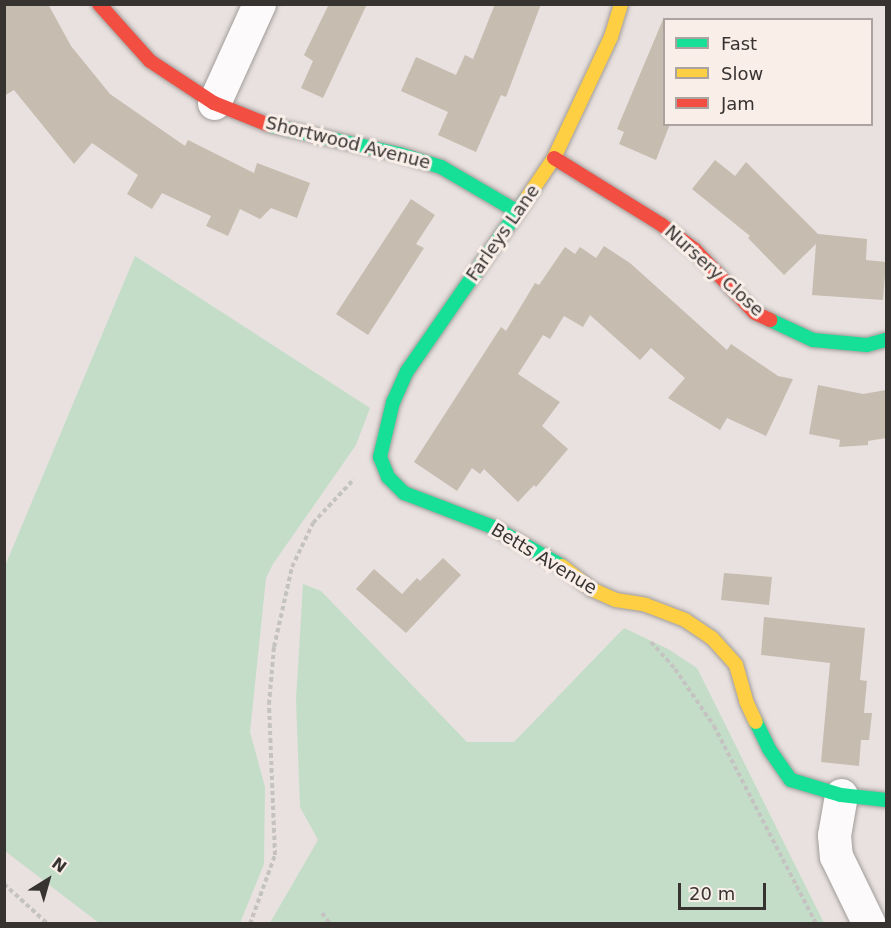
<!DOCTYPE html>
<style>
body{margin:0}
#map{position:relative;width:891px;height:928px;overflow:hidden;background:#e8e1df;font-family:"DejaVu Sans",sans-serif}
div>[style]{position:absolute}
.green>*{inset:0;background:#c4ddc8}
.building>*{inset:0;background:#c6bcaf}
.path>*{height:4px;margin-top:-2px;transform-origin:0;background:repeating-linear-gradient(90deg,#c5c3c1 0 4.5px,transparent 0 7.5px)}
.roads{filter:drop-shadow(0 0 2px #a19c9a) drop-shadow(0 0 2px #a19c9a)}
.street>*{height:33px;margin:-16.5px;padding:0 16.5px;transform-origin:16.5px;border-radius:16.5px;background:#fcfafa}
.fast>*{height:14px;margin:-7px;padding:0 7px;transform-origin:7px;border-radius:7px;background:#16e098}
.slow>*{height:14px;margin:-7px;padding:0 7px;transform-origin:7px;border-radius:7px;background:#ffcf43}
.jam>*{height:14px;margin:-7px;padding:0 7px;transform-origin:7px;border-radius:7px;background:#f24e42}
span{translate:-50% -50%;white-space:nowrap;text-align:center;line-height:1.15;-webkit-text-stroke:6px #f9eee8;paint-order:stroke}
.street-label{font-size:18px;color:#373331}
.frame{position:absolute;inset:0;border:6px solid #373331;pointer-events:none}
.legend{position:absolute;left:663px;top:18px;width:210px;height:108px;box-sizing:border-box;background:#f9eee8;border:2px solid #aba39f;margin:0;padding:8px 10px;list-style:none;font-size:18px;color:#373331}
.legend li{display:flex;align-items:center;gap:12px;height:30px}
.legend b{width:30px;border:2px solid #aba39f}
.north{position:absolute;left:18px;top:850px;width:60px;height:60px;-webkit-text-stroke:4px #f9eee8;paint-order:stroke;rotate:37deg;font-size:16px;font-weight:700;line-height:24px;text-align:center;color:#373331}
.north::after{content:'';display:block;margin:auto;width:21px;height:27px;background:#373331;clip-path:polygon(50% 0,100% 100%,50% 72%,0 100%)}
.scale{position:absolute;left:678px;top:883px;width:88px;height:27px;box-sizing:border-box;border:3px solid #373331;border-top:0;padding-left:8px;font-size:18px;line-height:21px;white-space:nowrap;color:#373331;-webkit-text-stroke:4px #f9eee8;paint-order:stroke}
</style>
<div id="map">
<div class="green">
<div style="clip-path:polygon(135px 256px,370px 408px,356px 445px,273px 564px,266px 578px,250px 732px,265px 787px,264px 864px,240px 923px,99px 923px,5px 851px,5px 566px)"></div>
<div style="clip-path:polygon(303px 584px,321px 591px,467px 742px,514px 742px,624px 628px,668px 649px,697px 668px,824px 923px,270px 923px,318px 840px,300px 807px,296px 700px)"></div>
</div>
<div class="building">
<div style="clip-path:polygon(4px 4px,48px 4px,71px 46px,110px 94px,185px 146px,188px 140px,254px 173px,257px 163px,310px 183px,297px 218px,271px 208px,260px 219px,240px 209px,228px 236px,206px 226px,211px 216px,162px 193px,152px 209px,127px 194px,138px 175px,92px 143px,74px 164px,14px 90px,4px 96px)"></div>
<div style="clip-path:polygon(329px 4px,367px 4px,323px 98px,301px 88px,313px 61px,304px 55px)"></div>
<div style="clip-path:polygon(495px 4px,541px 4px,506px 97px,501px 95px,476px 152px,438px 135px,448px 112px,401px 91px,416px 57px,456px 75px,465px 55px,473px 59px)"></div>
<div style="clip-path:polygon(664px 17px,664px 124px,670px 124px,656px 160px,619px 144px,624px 132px,617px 129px)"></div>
<div style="clip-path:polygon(715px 160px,735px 176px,746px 162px,818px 234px,867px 239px,866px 260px,886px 262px,883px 300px,812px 295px,816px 244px,784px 275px,748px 238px,750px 236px,692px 189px)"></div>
<div style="clip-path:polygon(411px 199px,435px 215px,416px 244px,424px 248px,368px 335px,336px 314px)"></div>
<div style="clip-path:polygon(604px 246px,630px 263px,727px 350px,731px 344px,778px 376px,793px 379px,766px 436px,727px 418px,720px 430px,668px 398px,685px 378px,651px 348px,640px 360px,590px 315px,583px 327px,564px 316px,550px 339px,543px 335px,518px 374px,560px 402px,542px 426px,568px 449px,536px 487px,534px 485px,518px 502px,484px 469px,480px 474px,472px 468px,457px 491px,414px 462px,501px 327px,506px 331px,535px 283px,539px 285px,565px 247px,575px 254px,580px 247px,596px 258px)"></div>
<div style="clip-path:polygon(818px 385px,863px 394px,886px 390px,886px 438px,868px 441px,868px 445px,839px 447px,840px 440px,809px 434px)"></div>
<div style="clip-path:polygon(443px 558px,461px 575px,406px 633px,356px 589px,374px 569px,402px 594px,417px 578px,420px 581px)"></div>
<div style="clip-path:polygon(724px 573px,772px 577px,769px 605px,721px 600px)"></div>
<div style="clip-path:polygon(764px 617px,865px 628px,860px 680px,867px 681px,864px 713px,872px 713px,869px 740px,861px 740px,859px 766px,821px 762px,830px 663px,761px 655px)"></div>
</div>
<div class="path">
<div style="left:651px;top:642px;width:36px;rotate:48deg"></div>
<div style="left:675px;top:669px;width:69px;rotate:55.6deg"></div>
<div style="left:714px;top:726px;width:223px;rotate:62.7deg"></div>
<div style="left:4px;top:884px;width:59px;rotate:42.3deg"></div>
<div style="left:322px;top:913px;width:14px;rotate:54deg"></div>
<div style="left:250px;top:924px;width:73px;rotate:-70.1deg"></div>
<div style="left:275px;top:855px;width:151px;rotate:-92.3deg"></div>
<div style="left:269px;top:704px;width:57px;rotate:-85deg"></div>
<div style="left:274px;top:647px;width:82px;rotate:-77.3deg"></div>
<div style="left:292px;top:567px;width:49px;rotate:-64.5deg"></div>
<div style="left:313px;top:523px;width:60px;rotate:-47deg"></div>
</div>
<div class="roads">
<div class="street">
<div style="left:214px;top:103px;width:109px;rotate:-65.6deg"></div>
<div style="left:841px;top:795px;width:41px;rotate:99.9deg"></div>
<div style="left:834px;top:835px;width:21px;rotate:85deg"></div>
<div style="left:836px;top:856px;width:76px;rotate:64.1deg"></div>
</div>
<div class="fast">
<div style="left:269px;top:125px;width:133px;rotate:12.6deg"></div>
<div style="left:399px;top:154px;width:44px;rotate:17.2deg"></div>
<div style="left:441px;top:167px;width:89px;rotate:30.3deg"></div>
<div style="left:527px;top:198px;width:211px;rotate:124.7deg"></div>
<div style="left:407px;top:371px;width:34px;rotate:114deg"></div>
<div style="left:393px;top:402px;width:57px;rotate:103.3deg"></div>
<div style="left:380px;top:457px;width:22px;rotate:68deg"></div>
<div style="left:388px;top:477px;width:23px;rotate:45deg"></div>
<div style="left:404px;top:493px;width:95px;rotate:20.9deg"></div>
<div style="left:493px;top:527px;width:79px;rotate:29.5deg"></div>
<div style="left:770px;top:320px;width:47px;rotate:24.9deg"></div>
<div style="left:813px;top:340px;width:54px;rotate:5.3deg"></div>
<div style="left:867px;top:345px;width:20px;rotate:-15deg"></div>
<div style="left:756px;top:722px;width:30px;rotate:64deg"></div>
<div style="left:769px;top:749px;width:38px;rotate:55deg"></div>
<div style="left:791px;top:780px;width:52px;rotate:16.7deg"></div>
<div style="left:841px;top:795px;width:45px;rotate:6.3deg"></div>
</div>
<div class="slow">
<div style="left:527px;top:198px;width:48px;rotate:-56deg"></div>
<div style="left:554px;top:158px;width:134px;rotate:-64.8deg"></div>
<div style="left:611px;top:37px;width:34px;rotate:-73deg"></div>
<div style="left:562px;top:566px;width:37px;rotate:38deg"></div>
<div style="left:591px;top:589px;width:27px;rotate:24deg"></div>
<div style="left:616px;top:600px;width:30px;rotate:9deg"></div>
<div style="left:646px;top:605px;width:42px;rotate:21deg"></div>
<div style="left:685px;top:620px;width:32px;rotate:34deg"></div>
<div style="left:712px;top:638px;width:36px;rotate:48deg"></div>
<div style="left:736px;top:665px;width:37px;rotate:74deg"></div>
<div style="left:746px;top:701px;width:23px;rotate:65deg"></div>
</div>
<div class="jam">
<div style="left:99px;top:4px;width:76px;rotate:48.2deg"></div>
<div style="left:150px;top:61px;width:77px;rotate:33.3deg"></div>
<div style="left:214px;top:103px;width:59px;rotate:21.8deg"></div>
<div style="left:554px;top:158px;width:127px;rotate:31.8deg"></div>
<div style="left:662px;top:225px;width:40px;rotate:37deg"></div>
<div style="left:694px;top:249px;width:88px;rotate:46.4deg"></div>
<div style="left:755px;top:313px;width:17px;rotate:25deg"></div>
</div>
</div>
<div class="street-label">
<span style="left:348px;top:143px;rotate:14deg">Shortwood Avenue</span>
<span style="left:503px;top:233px;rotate:-55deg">Farleys Lane</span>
<span style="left:714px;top:271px;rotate:42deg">Nursery Close</span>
<span style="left:544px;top:559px;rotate:31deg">Betts Avenue</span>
</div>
<div class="frame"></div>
<ul class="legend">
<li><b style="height:8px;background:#16e098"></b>Fast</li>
<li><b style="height:8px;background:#ffcf43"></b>Slow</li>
<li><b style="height:8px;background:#f24e42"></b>Jam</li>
</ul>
<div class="north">N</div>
<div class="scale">20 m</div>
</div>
